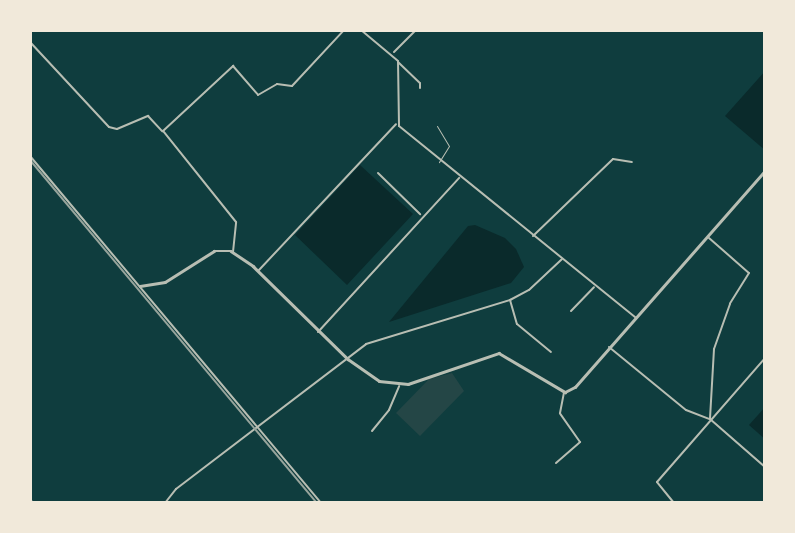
<!DOCTYPE html>
<style>
body{margin:0}
#map{position:relative;width:795px;height:533px;overflow:hidden;background:#0f3d3e;font-family:"Nunito Sans",sans-serif}
div>[style]{position:absolute}
.green>*{inset:0;background:#244646}
.water>*{inset:0;background:#0a2a2b}
.service>*{height:1px;margin:-0.5px;padding:0 0.5px;transform-origin:0.5px;border-radius:0.5px;background:#b8beb3}
.minor>*{height:2px;margin:-1px;padding:0 1px;transform-origin:1px;border-radius:1px;background:#b8beb3}
.tertiary>*{height:2.5px;margin:-1.25px;padding:0 1.25px;transform-origin:1.25px;border-radius:1.25px;background:#b8beb3}
.rail>*{height:2px;margin:-1px;padding:0 1px;transform-origin:1px;border-radius:1px;background:#97a49c}
span{translate:-50% -50%;white-space:nowrap;text-align:center;line-height:1.15;-webkit-text-stroke:5px #f1e9da;paint-order:stroke}
.frame{position:absolute;inset:0;border:32px solid #f1e9da;pointer-events:none}
</style>
<div id="map">
<div class="green">
<div style="clip-path:polygon(452px 373px,464px 391px,420px 436px,396px 413px,429px 379px)"></div>
</div>
<div class="water">
<div style="clip-path:polygon(765px 71px,765px 150px,725px 116px)"></div>
<div style="clip-path:polygon(360px 165px,413px 214px,347px 285px,295px 235px)"></div>
<div style="clip-path:polygon(475px 225px,505px 238px,516px 249px,524px 267px,511px 283px,389px 322px,468px 226px)"></div>
<div style="clip-path:polygon(765px 407px,765px 439px,749px 425px)"></div>
</div>
<div class="service">
<div style="left:437px;top:126px;width:23px;rotate:59deg"></div>
<div style="left:449px;top:146px;width:19px;rotate:122deg"></div>
</div>
<div class="minor">
<div style="left:361px;top:30px;width:48px;rotate:40deg"></div>
<div style="left:398px;top:61px;width:65px;rotate:89.1deg"></div>
<div style="left:399px;top:126px;width:304px;rotate:39deg"></div>
<div style="left:30px;top:42px;width:116px;rotate:47.1deg"></div>
<div style="left:109px;top:127px;width:8px;rotate:14deg"></div>
<div style="left:117px;top:129px;width:34px;rotate:-23deg"></div>
<div style="left:148px;top:116px;width:21px;rotate:47deg"></div>
<div style="left:394px;top:52px;width:31px;rotate:-45deg"></div>
<div style="left:398px;top:62px;width:30px;rotate:44deg"></div>
<div style="left:420px;top:83px;width:5px;rotate:90deg"></div>
<div style="left:30px;top:156px;width:453px;rotate:50deg"></div>
<div style="left:378px;top:173px;width:59px;rotate:44.3deg"></div>
<div style="left:533px;top:236px;width:111px;rotate:-43.9deg"></div>
<div style="left:613px;top:159px;width:19px;rotate:9deg"></div>
<div style="left:709px;top:238px;width:53px;rotate:41.2deg"></div>
<div style="left:749px;top:273px;width:36px;rotate:122deg"></div>
<div style="left:730px;top:304px;width:48px;rotate:109.6deg"></div>
<div style="left:714px;top:349px;width:70px;rotate:93.3deg"></div>
<div style="left:233px;top:252px;width:30px;rotate:-84deg"></div>
<div style="left:236px;top:222px;width:117px;rotate:-128.7deg"></div>
<div style="left:163px;top:131px;width:96px;rotate:-42.9deg"></div>
<div style="left:233px;top:66px;width:38px;rotate:49deg"></div>
<div style="left:258px;top:95px;width:22px;rotate:-30deg"></div>
<div style="left:277px;top:84px;width:15px;rotate:8deg"></div>
<div style="left:292px;top:86px;width:76px;rotate:-47.1deg"></div>
<div style="left:259px;top:270px;width:200px;rotate:-46.8deg"></div>
<div style="left:510px;top:300px;width:25px;rotate:74deg"></div>
<div style="left:517px;top:324px;width:44px;rotate:39.5deg"></div>
<div style="left:571px;top:311px;width:33px;rotate:-46deg"></div>
<div style="left:318px;top:332px;width:209px;rotate:-47.5deg"></div>
<div style="left:609px;top:347px;width:99px;rotate:39.3deg"></div>
<div style="left:686px;top:410px;width:26px;rotate:21deg"></div>
<div style="left:710px;top:419px;width:73px;rotate:41.1deg"></div>
<div style="left:372px;top:431px;width:27px;rotate:-51deg"></div>
<div style="left:389px;top:410px;width:26px;rotate:-67deg"></div>
<div style="left:556px;top:463px;width:32px;rotate:-41deg"></div>
<div style="left:580px;top:442px;width:35px;rotate:-125deg"></div>
<div style="left:560px;top:413px;width:21px;rotate:-79deg"></div>
<div style="left:30px;top:500px;width:5px;rotate:37deg"></div>
<div style="left:165px;top:503px;width:18px;rotate:-52deg"></div>
<div style="left:176px;top:489px;width:239px;rotate:-37.3deg"></div>
<div style="left:366px;top:344px;width:151px;rotate:-17deg"></div>
<div style="left:510px;top:300px;width:21px;rotate:-28deg"></div>
<div style="left:529px;top:290px;width:45px;rotate:-43.2deg"></div>
<div style="left:354px;top:503px;width:1px"></div>
<div style="left:674px;top:503px;width:27px;rotate:-129deg"></div>
<div style="left:657px;top:482px;width:164px;rotate:-48.9deg"></div>
</div>
<div class="tertiary">
<div style="left:140px;top:286px;width:25px;rotate:-9deg"></div>
<div style="left:165px;top:282px;width:58px;rotate:-32.3deg"></div>
<div style="left:214px;top:251px;width:17px"></div>
<div style="left:231px;top:251px;width:27px;rotate:34deg"></div>
<div style="left:253px;top:266px;width:133px;rotate:44.4deg"></div>
<div style="left:348px;top:359px;width:38px;rotate:35deg"></div>
<div style="left:379px;top:381px;width:29px;rotate:6deg"></div>
<div style="left:408px;top:384px;width:96px;rotate:-18.8deg"></div>
<div style="left:499px;top:353px;width:77px;rotate:30.6deg"></div>
<div style="left:565px;top:392px;width:11px;rotate:-27deg"></div>
<div style="left:575px;top:387px;width:288px;rotate:-48.7deg"></div>
</div>
<div class="rail">
<div style="left:30px;top:160px;width:447px;rotate:50.1deg"></div>
</div>
<div class="frame"></div>
</div>
